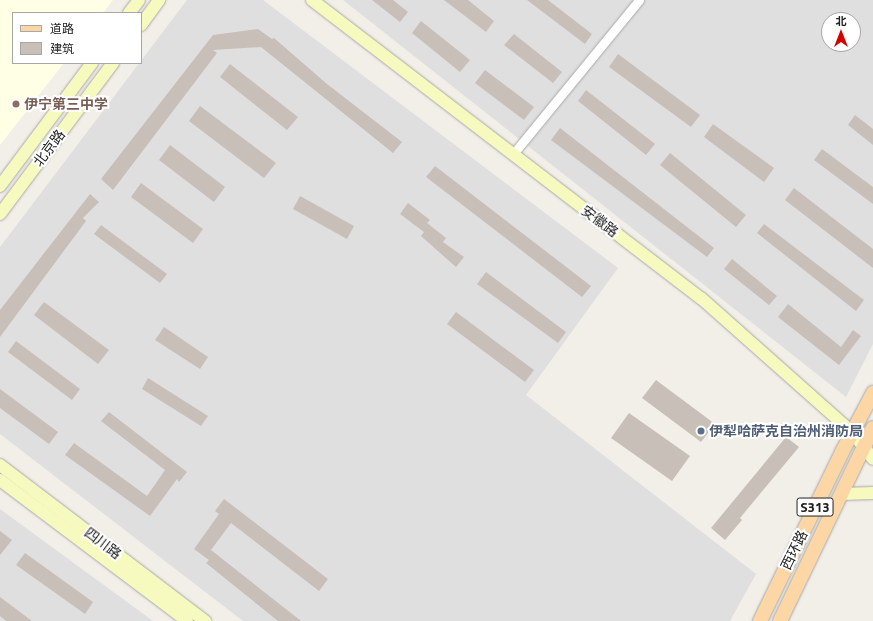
<!DOCTYPE html>
<meta charset="utf-8">
<style>
body{margin:0}
#map{position:relative;width:873px;height:621px;overflow:hidden;background:#f2efe9;font-family:"Titillium Web","Noto Sans SC",sans-serif}
div>[style]{position:absolute}
.residential>*{inset:0;background:#e0dfdf}
.education>*{inset:0;background:#ffffe5}
.building>*{inset:0;background:#c7bfb8}
.roads{filter:drop-shadow(0 0 1px #a9a9a9) drop-shadow(0 0 1px #a9a9a9)}
.street>*{height:9px;margin:-4.5px;padding:0 4.5px;transform-origin:4.5px;border-radius:4.5px;background:#fff}
.secondary>*{height:12px;margin:-6px;padding:0 6px;transform-origin:6px;border-radius:6px;background:#f7fabf}
.primary>*{height:14px;margin:-7px;padding:0 7px;transform-origin:7px;border-radius:7px;background:#fcd6a4}
.dots>*{width:11px;height:11px;translate:-50% -50%;box-sizing:border-box;border:2px solid #fff;border-radius:50%}
span{translate:-50% -50%;white-space:nowrap;text-align:center;line-height:1.15;-webkit-text-stroke:4px #fff;paint-order:stroke}
.shield-label span{padding:1px 3px;background:#fff;border:1px solid;border-radius:3px;-webkit-text-stroke-width:0}
.shield-label{font-size:13px;color:#222;font-weight:700}
.education-label{font-size:14px;color:#785e54;font-weight:700}
.left{translate:0 -50%;text-align:left}
.street-label{font-size:14px;color:#222}
.service-label{font-size:14px;color:#4e5e75;font-weight:700}
.legend{position:absolute;left:12px;top:12px;width:130px;height:52px;box-sizing:border-box;background:#fff;border:1px solid #a7a7a7;margin:0;padding:5px 7px;list-style:none;font-size:12px;color:#222}
.legend li{display:flex;align-items:center;gap:8px;height:20px}
.legend b{width:20px;border:1px solid #a7a7a7}
.north{position:absolute;left:821px;top:12px;width:40px;height:40px;box-sizing:border-box;background:#fff;border:1px solid #a7a7a7;border-radius:50%;rotate:0deg;font-size:11px;font-weight:700;line-height:16px;text-align:center;color:#222}
.north::after{content:'';display:block;margin:auto;width:14px;height:18px;background:#d40000;clip-path:polygon(50% 0,100% 100%,50% 72%,0 100%)}
</style>
<div id="map">
<div class="residential">
<div style="clip-path:polygon(187px 0,263px 0,618px 268px,526px 395px,756px 574px,730px 621px,243px 621px,0 434px,0 247px)"></div>
<div style="clip-path:polygon(evenodd,343px 0,873px 0,873px 344px,846px 397px,343px 0,829px 20px,853px 20px,853px 44px,829px 44px,829px 20px)"></div>
<div style="clip-path:polygon(0 509px,153px 621px,0 621px)"></div>
</div>
<div class="education">
<div style="clip-path:polygon(0 0,113px 0,103px 13px,13px 13px,13px 63px,64px 63px,0 145px)"></div>
</div>
<div class="building">
<div style="clip-path:polygon(372px 0,393px 0,408px 12px,400px 22px)"></div>
<div style="clip-path:polygon(444px 0,468px 0,494px 21px,486px 32px)"></div>
<div style="clip-path:polygon(527px 0,548px 0,592px 34px,585px 44px)"></div>
<div style="clip-path:polygon(421px 21px,470px 60px,460px 72px,412px 33px)"></div>
<div style="clip-path:polygon(258px 29px,272px 39px,274px 38px,327px 84px,402px 142px,393px 153px,261px 47px,213px 50px,217px 53px,113px 190px,101px 179px,213px 35px)"></div>
<div style="clip-path:polygon(514px 34px,562px 72px,553px 83px,504px 45px)"></div>
<div style="clip-path:polygon(618px 54px,700px 115px,691px 127px,609px 67px)"></div>
<div style="clip-path:polygon(230px 64px,298px 117px,287px 130px,220px 77px)"></div>
<div style="clip-path:polygon(485px 70px,534px 107px,524px 120px,475px 83px)"></div>
<div style="clip-path:polygon(586px 90px,655px 144px,646px 155px,578px 101px)"></div>
<div style="clip-path:polygon(200px 106px,276px 163px,264px 178px,189px 121px)"></div>
<div style="clip-path:polygon(855px 115px,873px 129px,873px 145px,848px 125px)"></div>
<div style="clip-path:polygon(713px 124px,774px 168px,764px 182px,704px 137px)"></div>
<div style="clip-path:polygon(560px 128px,714px 248px,707px 257px,551px 140px)"></div>
<div style="clip-path:polygon(170px 145px,225px 187px,214px 202px,159px 160px)"></div>
<div style="clip-path:polygon(822px 149px,873px 187px,873px 204px,814px 160px)"></div>
<div style="clip-path:polygon(670px 153px,746px 215px,736px 227px,660px 165px)"></div>
<div style="clip-path:polygon(435px 166px,591px 286px,582px 297px,426px 177px)"></div>
<div style="clip-path:polygon(141px 183px,203px 229px,193px 243px,131px 197px)"></div>
<div style="clip-path:polygon(794px 188px,873px 249px,873px 268px,785px 200px)"></div>
<div style="clip-path:polygon(90px 194px,99px 202px,83px 218px,86px 221px,0 337px,0 310px)"></div>
<div style="clip-path:polygon(300px 196px,354px 226px,347px 239px,293px 209px)"></div>
<div style="clip-path:polygon(408px 203px,430px 220px,427px 223px,446px 238px,443px 242px,464px 257px,456px 267px,421px 236px,424px 232px,400px 214px)"></div>
<div style="clip-path:polygon(764px 224px,864px 300px,856px 311px,757px 233px)"></div>
<div style="clip-path:polygon(101px 225px,167px 274px,160px 283px,94px 234px)"></div>
<div style="clip-path:polygon(732px 259px,777px 296px,769px 305px,724px 269px)"></div>
<div style="clip-path:polygon(486px 272px,566px 332px,558px 343px,477px 284px)"></div>
<div style="clip-path:polygon(44px 302px,109px 350px,98px 364px,34px 315px)"></div>
<div style="clip-path:polygon(788px 304px,841px 347px,853px 330px,861px 336px,839px 365px,778px 317px)"></div>
<div style="clip-path:polygon(456px 312px,534px 370px,525px 382px,447px 324px)"></div>
<div style="clip-path:polygon(164px 327px,208px 357px,200px 369px,155px 340px)"></div>
<div style="clip-path:polygon(16px 341px,80px 389px,72px 400px,8px 352px)"></div>
<div style="clip-path:polygon(148px 378px,208px 416px,201px 426px,142px 389px)"></div>
<div style="clip-path:polygon(656px 380px,715px 424px,701px 442px,642px 398px)"></div>
<div style="clip-path:polygon(0 389px,58px 432px,49px 444px,0 408px)"></div>
<div style="clip-path:polygon(109px 412px,187px 472px,179px 482px,177px 479px,150px 516px,65px 455px,74px 443px,147px 496px,165px 470px,101px 421px)"></div>
<div style="clip-path:polygon(629px 413px,690px 456px,672px 481px,611px 438px)"></div>
<div style="clip-path:polygon(786px 437px,799px 447px,740px 518px,742px 520px,725px 540px,711px 528px)"></div>
<div style="clip-path:polygon(224px 499px,328px 579px,319px 591px,231px 523px,211px 550px,301px 621px,278px 621px,206px 563px,209px 560px,194px 549px,219px 514px,215px 511px)"></div>
<div style="clip-path:polygon(0 531px,12px 540px,0 555px)"></div>
<div style="clip-path:polygon(25px 553px,93px 602px,85px 614px,16px 565px)"></div>
<div style="clip-path:polygon(0 597px,32px 621px,6px 621px,0 616px)"></div>
</div>
<div class="roads">
<div class="street">
<div style="left:513px;top:154px;width:199px;rotate:-50.7deg"></div>
</div>
<div class="secondary">
<div style="left:312px;top:0;width:490px;rotate:37.5deg"></div>
<div style="left:701px;top:298px;width:202px;rotate:41.6deg"></div>
<div style="left:852px;top:432px;width:34px;rotate:52deg"></div>
<div style="left:129px;top:13px;width:16px;rotate:-52deg"></div>
<div style="left:141px;top:25px;width:31px;rotate:-54deg"></div>
<div style="left:0;top:186px;width:154px;rotate:-53.2deg"></div>
<div style="left:0;top:214px;width:189px;rotate:-53.2deg"></div>
<div style="left:0;top:465px;width:258px;rotate:37.3deg"></div>
<div style="left:0;top:480px;width:234px;rotate:37deg"></div>
<div style="left:842px;top:494px;width:31px;rotate:-2deg"></div>
</div>
<div class="primary">
<div style="left:760px;top:621px;width:188px;rotate:-64.1deg"></div>
<div style="left:842px;top:452px;width:67px;rotate:-62.3deg"></div>
<div style="left:780px;top:621px;width:214px;rotate:-64.3deg"></div>
</div>
</div>
<div class="dots">
<div style="left:16px;top:104px;background:#8d6e63"></div>
<div style="left:701px;top:431px;background:#5c6f8a"></div>
</div>
<div class="shield-label">
<span style="left:815px;top:507px">S313</span>
</div>
<div class="education-label">
<span class="left" style="left:24px;top:104px">伊宁第三中学</span>
</div>
<div class="street-label">
<span style="left:49px;top:148px;rotate:-53deg">北京路</span>
<span style="left:600px;top:221px;rotate:37deg">安徽路</span>
<span style="left:103px;top:543px;rotate:37deg">四川路</span>
<span style="left:794px;top:550px;rotate:-64deg">西环路</span>
</div>
<div class="service-label">
<span class="left" style="left:709px;top:431px">伊犁哈萨克自治州消防局</span>
</div>
<ul class="legend">
<li><b style="height:5px;background:#fcd6a4"></b>道路</li>
<li><b style="height:11px;background:#c7bfb8"></b>建筑</li>
</ul>
<div class="north">北</div>
</div>
